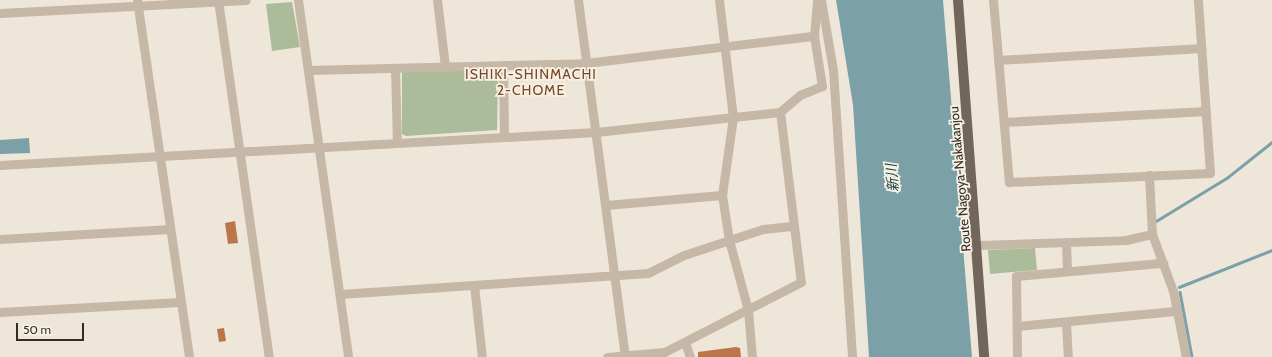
<!DOCTYPE html>
<meta charset="utf-8">
<style>
body{margin:0}
#map{position:relative;width:1272px;height:357px;overflow:hidden;background:#eee7d9;font-family:Cabin,"Noto Sans JP",sans-serif}
div>[style]{position:absolute}
.green>*{inset:0;background:#acbb9a}
.water>*{inset:0;background:#7ba0a8}
.stream>*{height:2.5px;margin:-1.25px;padding:0 1.25px;transform-origin:1.25px;border-radius:1.25px;background:#7ba0a8}
.building>*{inset:0;background:#ba754b}
.minor>*{height:9px;margin:-4.5px;padding:0 4.5px;transform-origin:4.5px;border-radius:4.5px;background:#c5b8a6}
.major>*{height:10px;margin:-5px;padding:0 5px;transform-origin:5px;border-radius:5px;background:#726559}
span{translate:-50% -50%;white-space:nowrap;text-align:center;line-height:1.15;-webkit-text-stroke:3.5px #f7f1e4;paint-order:stroke}
.street-label{font-size:13px;color:#322b26}
.neighbourhood-label{font-size:14px;color:#794627;letter-spacing:1px}
.water-label{font-size:14px;color:#20454f;font-style:italic}
.scale{position:absolute;left:16px;top:323px;width:68px;height:18px;box-sizing:border-box;border:2px solid #322b26;border-top:0;padding-left:5px;font-size:12px;line-height:14px;white-space:nowrap;color:#322b26;-webkit-text-stroke:3px #f7f1e4;paint-order:stroke}
</style>
<div id="map">
<div class="green">
<div style="clip-path:polygon(292px 2px,300px 47px,272px 51px,266px 4px)"></div>
<div style="clip-path:polygon(495px 69px,498px 72px,497px 130px,406px 136px,402px 134px,402px 72px)"></div>
<div style="clip-path:polygon(1035px 248px,1037px 270px,990px 274px,988px 250px)"></div>
</div>
<div class="water">
<div style="clip-path:polygon(836px 0,943px 0,972px 357px,869px 357px,853px 105px)"></div>
<div style="clip-path:polygon(29px 138px,30px 153px,0 154px,0 140px)"></div>
</div>
<div class="stream">
<div style="left:1156px;top:221px;width:84px;rotate:-31.4deg"></div>
<div style="left:1228px;top:177px;width:56px;rotate:-38.5deg"></div>
<div style="left:1179px;top:287px;width:100px;rotate:-21.7deg"></div>
<div style="left:1180px;top:292px;width:66px;rotate:79.5deg"></div>
</div>
<div class="building">
<div style="clip-path:polygon(235px 221px,238px 243px,228px 244px,225px 223px)"></div>
<div style="clip-path:polygon(224px 328px,226px 341px,219px 342px,217px 329px)"></div>
<div style="clip-path:polygon(736px 347px,740px 348px,741px 357px,698px 357px,698px 352px)"></div>
</div>
<div class="minor">
<div style="left:137px;top:0;width:361px;rotate:81.7deg"></div>
<div style="left:218px;top:0;width:361px;rotate:81.9deg"></div>
<div style="left:298px;top:0;width:360px;rotate:82deg"></div>
<div style="left:437px;top:0;width:66px;rotate:83.1deg"></div>
<div style="left:578px;top:0;width:360px;rotate:82.5deg"></div>
<div style="left:719px;top:0;width:118px;rotate:83.2deg"></div>
<div style="left:733px;top:117px;width:79px;rotate:98deg"></div>
<div style="left:722px;top:195px;width:46px;rotate:81.2deg"></div>
<div style="left:729px;top:240px;width:73px;rotate:74.8deg"></div>
<div style="left:748px;top:310px;width:47px;rotate:85.1deg"></div>
<div style="left:821px;top:0;width:71px;rotate:80.3deg"></div>
<div style="left:833px;top:70px;width:288px;rotate:86.2deg"></div>
<div style="left:993px;top:0;width:183px;rotate:85deg"></div>
<div style="left:1009px;top:182px;width:201px;rotate:-2.6deg"></div>
<div style="left:1210px;top:173px;width:173px;rotate:-94deg"></div>
<div style="left:0;top:13px;width:246px;rotate:-3deg"></div>
<div style="left:814px;top:36px;width:36px;rotate:-85deg"></div>
<div style="left:998px;top:60px;width:204px;rotate:-3.4deg"></div>
<div style="left:503px;top:65px;width:72px;rotate:89.2deg"></div>
<div style="left:395px;top:68px;width:75px;rotate:88.5deg"></div>
<div style="left:308px;top:70px;width:278px;rotate:-1.4deg"></div>
<div style="left:586px;top:63px;width:230px;rotate:-6.8deg"></div>
<div style="left:814px;top:36px;width:51px;rotate:80.9deg"></div>
<div style="left:822px;top:86px;width:24px;rotate:158deg"></div>
<div style="left:800px;top:95px;width:26px;rotate:140deg"></div>
<div style="left:1004px;top:122px;width:202px;rotate:-3.1deg"></div>
<div style="left:0;top:165px;width:597px;rotate:-3.17deg"></div>
<div style="left:596px;top:132px;width:185px;rotate:-6.2deg"></div>
<div style="left:780px;top:112px;width:171px;rotate:83deg"></div>
<div style="left:801px;top:282px;width:154px;rotate:152.9deg"></div>
<div style="left:664px;top:352px;width:57px;rotate:175deg"></div>
<div style="left:1149px;top:175px;width:59px;rotate:87.1deg"></div>
<div style="left:1152px;top:234px;width:61px;rotate:69.8deg"></div>
<div style="left:1173px;top:291px;width:67px;rotate:78.9deg"></div>
<div style="left:606px;top:205px;width:116px;rotate:-4.9deg"></div>
<div style="left:0;top:239px;width:170px;rotate:-3.4deg"></div>
<div style="left:1066px;top:242px;width:29px;rotate:88deg"></div>
<div style="left:979px;top:245px;width:147px;rotate:-1.9deg"></div>
<div style="left:1126px;top:240px;width:27px;rotate:-13deg"></div>
<div style="left:474px;top:285px;width:72px;rotate:83.7deg"></div>
<div style="left:340px;top:294px;width:309px;rotate:-3.9deg"></div>
<div style="left:648px;top:273px;width:40px;rotate:-26.6deg"></div>
<div style="left:684px;top:255px;width:83px;rotate:-18.2deg"></div>
<div style="left:763px;top:229px;width:31px;rotate:-6deg"></div>
<div style="left:0;top:312px;width:180px;rotate:-3.2deg"></div>
<div style="left:1066px;top:322px;width:35px;rotate:87deg"></div>
<div style="left:1017px;top:326px;width:161px;rotate:-5.4deg"></div>
<div style="left:685px;top:342px;width:16px;rotate:72deg"></div>
<div style="left:1017px;top:357px;width:81px;rotate:-90.7deg"></div>
<div style="left:1016px;top:276px;width:148px;rotate:-5.1deg"></div>
</div>
<div class="major">
<div style="left:958px;top:0;width:358px;rotate:85.8deg"></div>
</div>
<div class="street-label">
<span style="left:960px;top:179px;rotate:-95deg">Route Nagoya-Nakakanjou</span>
</div>
<div class="neighbourhood-label">
<span style="left:531px;top:82px">ISHIKI-SHINMACHI<br>2-CHOME</span>
</div>
<div class="water-label">
<span style="left:892px;top:178px;rotate:-95deg">新川</span>
</div>
<div class="scale">50 m</div>
</div>
